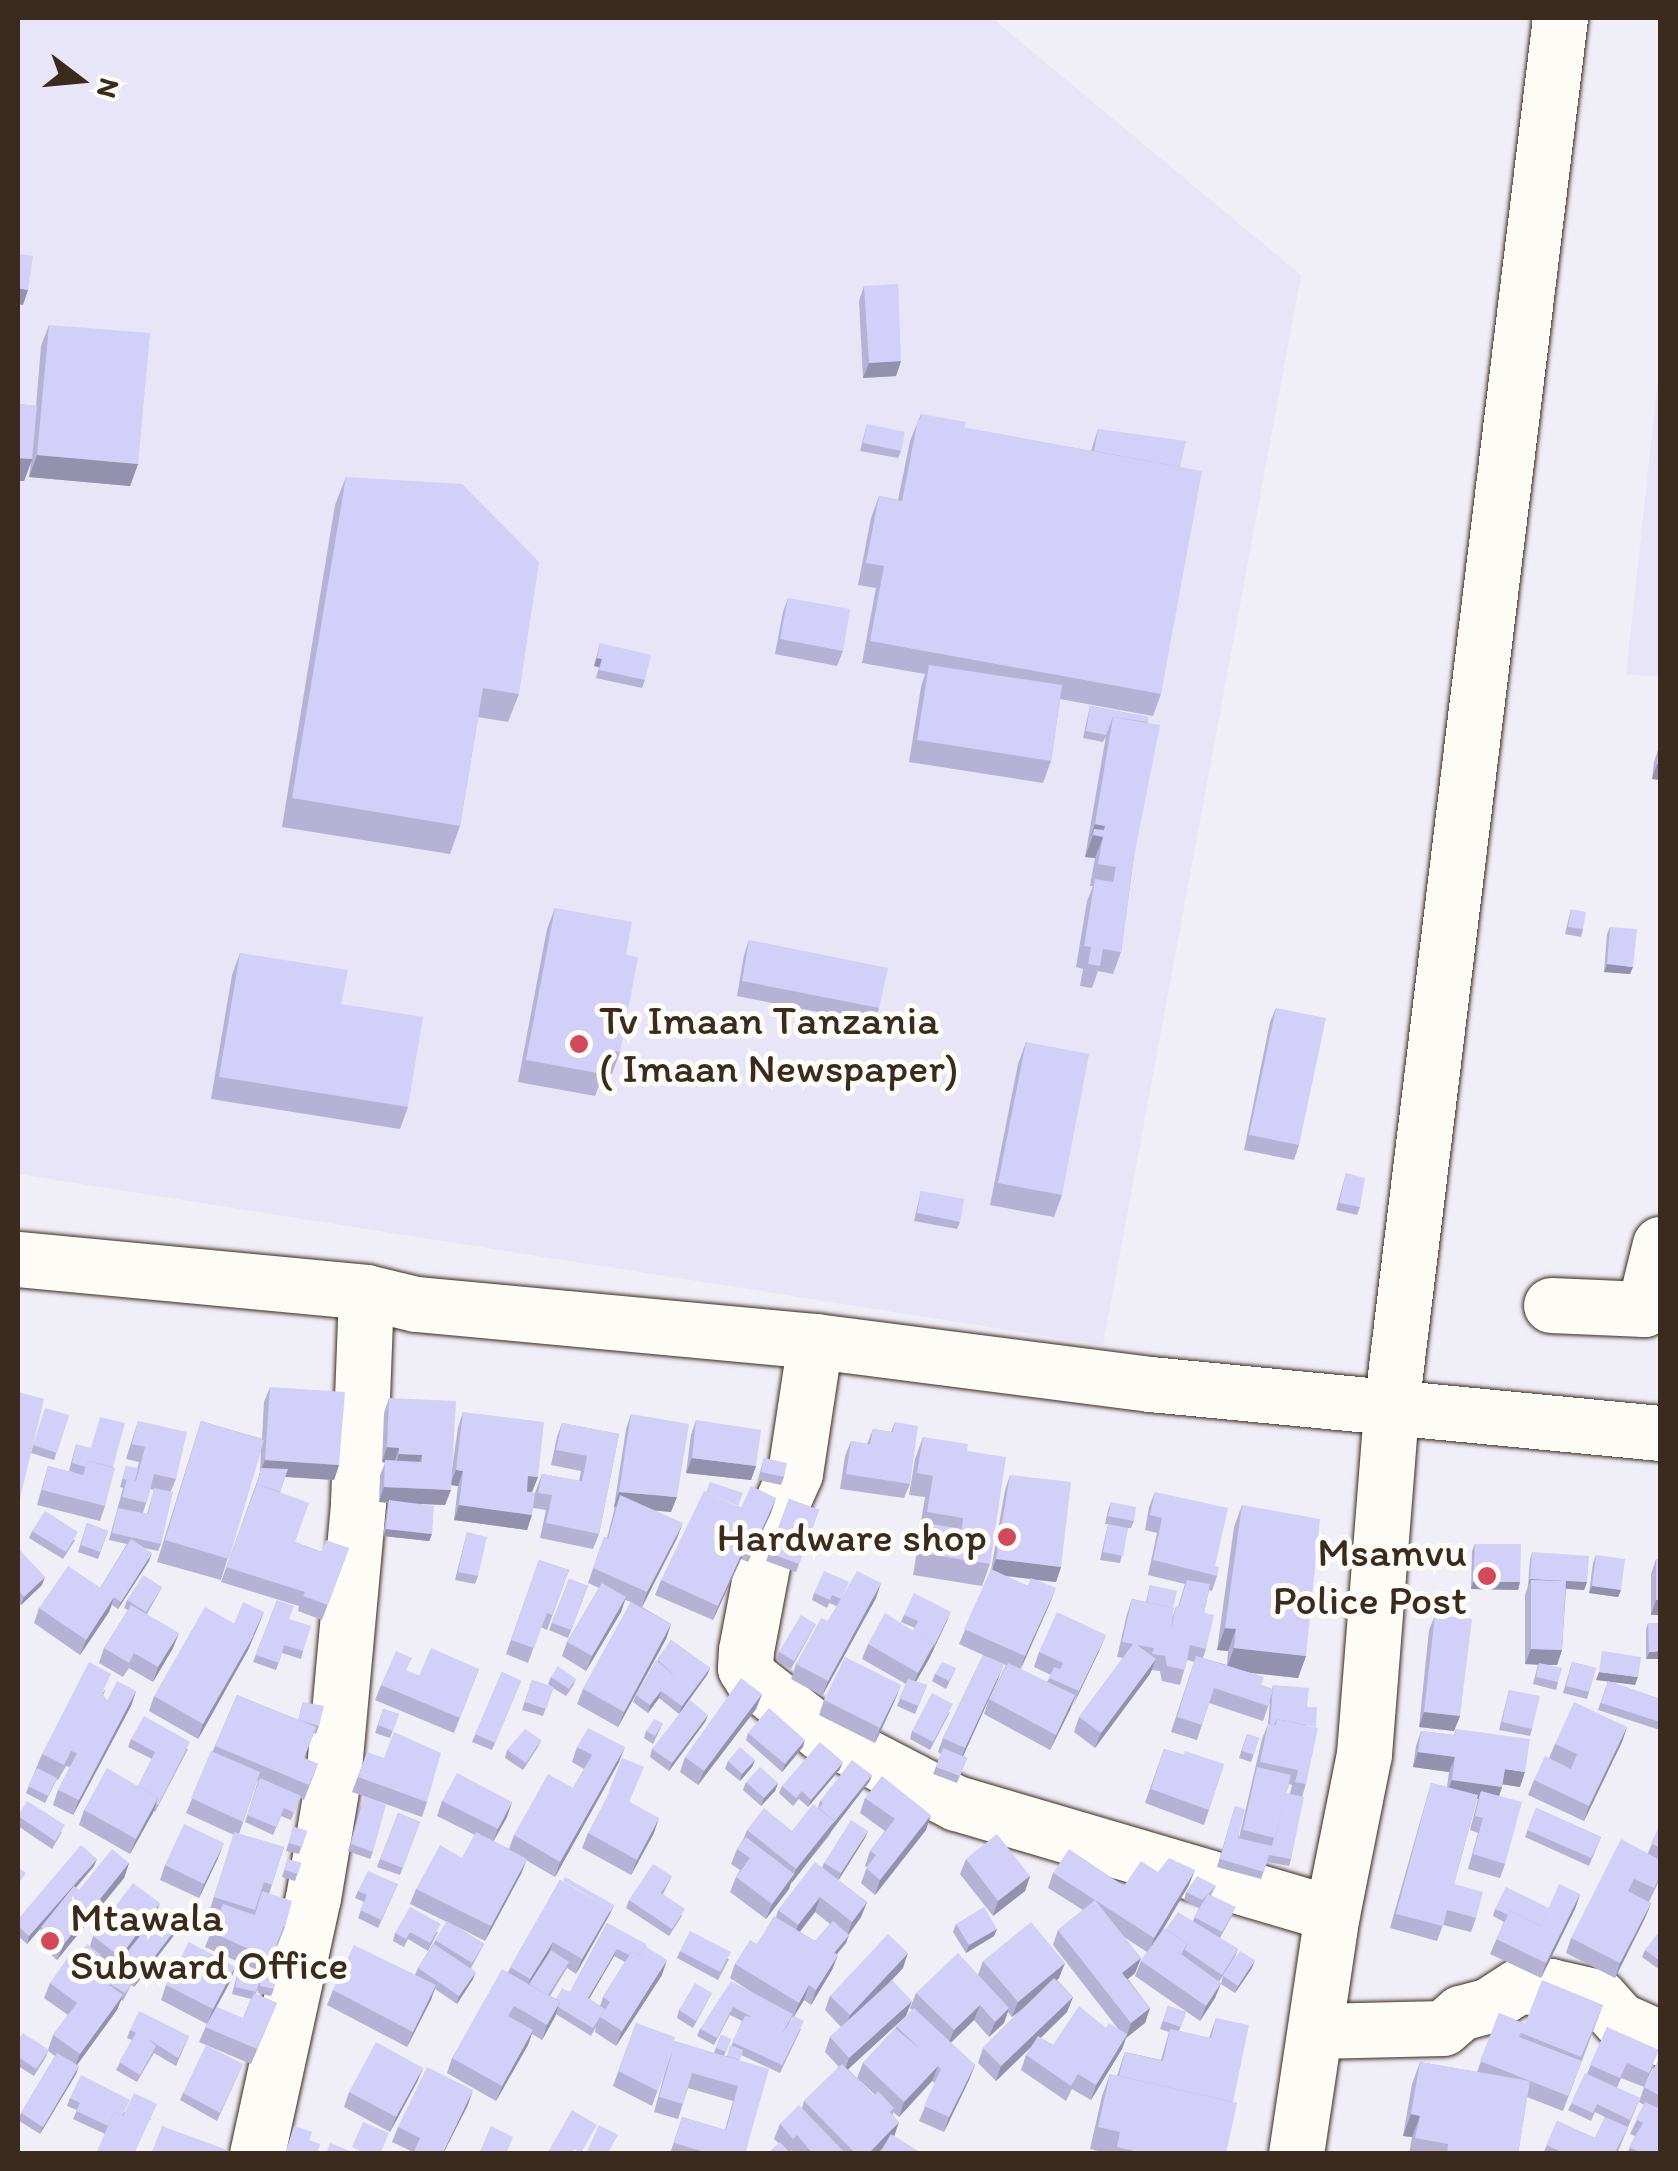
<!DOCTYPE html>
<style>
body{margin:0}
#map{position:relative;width:1678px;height:2171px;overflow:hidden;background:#f0eef7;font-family:Itim,sans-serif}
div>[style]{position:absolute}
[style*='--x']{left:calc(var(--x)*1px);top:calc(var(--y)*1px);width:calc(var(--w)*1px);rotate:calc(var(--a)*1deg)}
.built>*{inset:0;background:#e7e5f7}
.roads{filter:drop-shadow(0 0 2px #3b2a1e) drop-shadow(0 0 2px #3b2a1e)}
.minor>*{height:55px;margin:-27.5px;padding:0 27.5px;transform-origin:27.5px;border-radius:27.5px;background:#fdfcf7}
.major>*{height:55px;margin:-27.5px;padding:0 27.5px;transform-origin:27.5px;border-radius:27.5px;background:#fdfcf7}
.wall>*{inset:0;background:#b5b2d5}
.shaded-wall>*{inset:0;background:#9391ae}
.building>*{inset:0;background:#d2cff8}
.dots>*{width:28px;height:28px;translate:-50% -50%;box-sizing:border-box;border:5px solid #fdfcf7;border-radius:50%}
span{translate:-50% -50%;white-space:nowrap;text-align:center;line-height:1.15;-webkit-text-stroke:10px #fdfcf7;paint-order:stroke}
.poi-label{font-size:42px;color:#3b2a1e}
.left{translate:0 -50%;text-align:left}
.right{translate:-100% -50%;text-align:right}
.frame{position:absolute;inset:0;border:20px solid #3b2a1e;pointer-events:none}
.north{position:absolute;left:30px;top:30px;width:100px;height:100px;-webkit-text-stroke:8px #fdfcf7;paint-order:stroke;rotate:106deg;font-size:28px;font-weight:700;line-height:40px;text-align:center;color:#3b2a1e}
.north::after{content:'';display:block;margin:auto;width:35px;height:45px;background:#3b2a1e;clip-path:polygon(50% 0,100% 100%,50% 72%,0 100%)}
</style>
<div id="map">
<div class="built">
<i style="clip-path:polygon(18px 18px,992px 18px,1301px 275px,1103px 1345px,18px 1174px)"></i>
<i style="clip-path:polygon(1660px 361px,1660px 677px,1626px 674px)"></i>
</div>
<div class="roads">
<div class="minor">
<i style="--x:1551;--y:1305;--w:93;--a:2.5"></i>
<i style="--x:1644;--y:1309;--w:67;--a:-76.2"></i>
<i style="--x:815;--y:1341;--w:134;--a:98.6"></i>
<i style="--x:795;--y:1473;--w:67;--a:113.9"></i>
<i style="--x:768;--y:1534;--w:118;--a:100.7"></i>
<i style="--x:746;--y:1650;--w:18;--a:93"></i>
<i style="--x:745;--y:1668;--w:13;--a:58"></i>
<i style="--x:752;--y:1679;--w:88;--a:38"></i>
<i style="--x:821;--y:1733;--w:152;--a:27.4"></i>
<i style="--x:956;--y:1803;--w:392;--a:16.4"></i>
<i style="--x:1316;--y:2031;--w:127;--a:-1.4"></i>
<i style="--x:1443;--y:2028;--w:23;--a:-41"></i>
<i style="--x:1460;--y:2013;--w:30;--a:-15"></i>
<i style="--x:1489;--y:2005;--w:33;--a:-33"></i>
<i style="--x:1517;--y:1987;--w:33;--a:-2"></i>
<i style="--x:1550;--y:1986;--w:50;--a:12.7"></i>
<i style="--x:1599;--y:1997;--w:31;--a:48"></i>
<i style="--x:1620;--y:2020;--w:44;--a:24.2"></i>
<i style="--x:257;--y:2154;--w:262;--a:-77.7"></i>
<i style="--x:313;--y:1898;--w:121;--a:-80.5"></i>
<i style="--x:333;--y:1779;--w:278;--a:-84.8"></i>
<i style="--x:358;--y:1502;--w:210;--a:-87.8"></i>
<i style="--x:1296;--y:2154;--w:243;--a:-81.5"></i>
<i style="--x:1332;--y:1914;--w:163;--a:-78.7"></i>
<i style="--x:1364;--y:1754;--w:347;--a:-85.5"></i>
<i style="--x:1391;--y:1408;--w:1400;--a:-83.07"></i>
</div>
<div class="major">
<i style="--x:18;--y:1259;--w:350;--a:5.4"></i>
<i style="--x:366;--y:1292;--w:51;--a:13.5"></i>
<i style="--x:416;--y:1304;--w:401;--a:5.3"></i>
<i style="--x:815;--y:1341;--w:338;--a:7.3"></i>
<i style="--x:1150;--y:1384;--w:512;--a:5.49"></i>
</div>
</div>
<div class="wall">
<i style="clip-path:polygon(864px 286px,901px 361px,896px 376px,863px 378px,859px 301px)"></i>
<i style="clip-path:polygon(49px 325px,138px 464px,130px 486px,29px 477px,31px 463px,24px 481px,18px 481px,18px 404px,36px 406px,41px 346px)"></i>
<i style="clip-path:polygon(921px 414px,964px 428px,1091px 451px,1098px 429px,1180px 467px,1161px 694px,1153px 716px,1060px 699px,1051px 761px,1043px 783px,909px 762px,921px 687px,925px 674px,862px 663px,876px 588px,858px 585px,871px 518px,879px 496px,898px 500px,910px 441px)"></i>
<i style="clip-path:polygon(867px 424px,901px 451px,898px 458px,860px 451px)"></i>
<i style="clip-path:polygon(346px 477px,519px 694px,508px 722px,478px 717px,460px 826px,450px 854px,282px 827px,335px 505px)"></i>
<i style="clip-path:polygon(788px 598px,843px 651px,837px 666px,775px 654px,783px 612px)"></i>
<i style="clip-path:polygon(600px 643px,645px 680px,642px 688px,596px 678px,599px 667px,594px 666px)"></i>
<i style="clip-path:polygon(1090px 706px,1148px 717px,1134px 856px,1121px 952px,1113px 974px,1098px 971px,1092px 988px,1080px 986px,1083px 969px,1076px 967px,1087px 901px,1093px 886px,1090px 886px,1095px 858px,1085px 857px,1106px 736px,1103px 742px,1083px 738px)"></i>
<i style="clip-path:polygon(1659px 747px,1660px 780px,1652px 779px,1654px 762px)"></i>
<i style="clip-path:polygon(555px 908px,626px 955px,620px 1052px,612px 1074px,604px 1072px,595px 1096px,518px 1082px,547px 929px)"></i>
<i style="clip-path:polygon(1571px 909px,1583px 929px,1581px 937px,1565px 934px)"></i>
<i style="clip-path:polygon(1610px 927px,1630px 974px,1604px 972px,1607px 934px)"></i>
<i style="clip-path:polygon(749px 940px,879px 1008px,874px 1023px,737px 996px,744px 955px)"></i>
<i style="clip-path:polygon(240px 953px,341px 1004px,408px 1107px,400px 1129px,211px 1099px,232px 975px)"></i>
<i style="clip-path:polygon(1276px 1008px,1299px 1145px,1294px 1160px,1244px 1150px,1270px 1022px)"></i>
<i style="clip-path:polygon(1026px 1042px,1062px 1195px,1054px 1217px,990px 1205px,1018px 1064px)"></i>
<i style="clip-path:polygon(1346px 1173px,1360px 1207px,1357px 1215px,1336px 1210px)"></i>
<i style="clip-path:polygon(921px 1191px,960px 1222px,957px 1229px,914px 1221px)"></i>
<i style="clip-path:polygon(270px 1387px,339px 1465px,334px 1480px,285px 1477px,280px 1492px,295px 1542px,322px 1552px,349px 1548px,322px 1620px,298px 1611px,299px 1606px,221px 1582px,254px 1490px,260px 1473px,261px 1450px,221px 1580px,157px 1562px,201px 1421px,262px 1439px,264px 1402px)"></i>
<i style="clip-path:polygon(389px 1398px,451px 1476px,458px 1427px,463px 1412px,538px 1477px,532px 1492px,527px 1492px,535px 1493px,542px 1474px,579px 1481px,581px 1471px,551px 1465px,557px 1437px,562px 1423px,619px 1434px,599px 1534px,593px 1549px,540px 1538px,546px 1510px,533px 1508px,527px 1530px,454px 1520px,458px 1486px,451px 1485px,445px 1505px,421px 1504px,432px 1534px,429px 1541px,383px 1536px,388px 1503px,379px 1502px,380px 1475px,385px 1463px,382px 1462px,384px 1413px)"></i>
<i style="clip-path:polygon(631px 1414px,671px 1512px,655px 1510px,677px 1538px,642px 1607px,671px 1624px,666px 1639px,618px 1727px,577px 1704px,583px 1689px,631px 1602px,625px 1600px,621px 1612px,586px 1671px,562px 1656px,567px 1642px,599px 1588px,588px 1583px,604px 1537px,607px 1538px,615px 1507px,614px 1507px,626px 1429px)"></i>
<i style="clip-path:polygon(69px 1415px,54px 1460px,31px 1453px,33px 1445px)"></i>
<i style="clip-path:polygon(696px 1420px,756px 1466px,751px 1480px,686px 1473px,691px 1435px)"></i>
<i style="clip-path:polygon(evenodd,138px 1421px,176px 1479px,171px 1491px,161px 1544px,158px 1551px,144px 1548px,149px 1561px,118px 1609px,112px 1605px,109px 1612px,80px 1655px,34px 1623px,39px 1608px,100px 1588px,127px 1544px,109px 1540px,123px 1488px,120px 1487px,126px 1466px,136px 1476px,139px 1462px,126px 1459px,138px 1421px,150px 1489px,154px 1490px,147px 1514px,143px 1513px,150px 1489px)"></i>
<i style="clip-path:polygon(895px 1422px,910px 1484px,904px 1498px,840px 1489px,845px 1456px,851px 1441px,867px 1444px,873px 1429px,891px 1432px)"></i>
<i style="clip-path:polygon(923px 1437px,967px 1451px,990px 1564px,982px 1586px,913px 1575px,918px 1545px,922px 1535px,919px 1534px,925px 1497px,909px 1495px,915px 1459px)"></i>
<i style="clip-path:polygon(76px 1444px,113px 1467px,105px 1506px,100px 1521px,37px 1505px,48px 1466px,82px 1475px,69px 1471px)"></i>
<i style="clip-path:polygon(764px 1458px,784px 1477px,781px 1485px,758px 1480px)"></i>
<i style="clip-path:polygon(evenodd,1010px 1475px,1061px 1567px,1056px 1582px,1036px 1580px,1050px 1603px,1020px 1669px,1047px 1682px,1051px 1675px,1034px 1667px,1039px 1652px,1100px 1649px,1050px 1750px,984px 1714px,989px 1699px,1006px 1665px,987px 1657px,998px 1679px,963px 1756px,967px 1758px,957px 1783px,933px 1774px,941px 1754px,938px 1752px,943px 1738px,983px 1655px,959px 1644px,991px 1570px,1005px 1490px,1010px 1475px,1004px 1576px,1031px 1579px,1028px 1586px,1004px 1576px)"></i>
<i style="clip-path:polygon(evenodd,1155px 1492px,1215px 1566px,1217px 1576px,1212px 1591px,1209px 1590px,1204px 1613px,1206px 1649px,1203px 1658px,1227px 1665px,1228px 1651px,1217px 1650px,1234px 1527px,1242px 1505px,1306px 1656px,1298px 1678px,1250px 1673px,1261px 1685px,1272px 1689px,1273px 1685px,1307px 1707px,1306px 1784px,1302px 1797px,1291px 1859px,1289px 1866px,1267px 1862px,1261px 1879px,1217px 1867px,1235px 1806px,1239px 1838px,1262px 1739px,1268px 1724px,1270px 1701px,1263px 1721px,1209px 1703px,1197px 1740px,1171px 1732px,1194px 1662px,1187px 1660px,1180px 1685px,1162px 1681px,1160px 1671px,1152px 1670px,1095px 1748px,1074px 1732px,1079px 1717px,1123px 1658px,1117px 1657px,1127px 1614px,1132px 1599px,1146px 1602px,1150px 1585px,1173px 1608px,1173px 1616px,1176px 1606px,1178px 1607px,1185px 1584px,1148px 1575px,1157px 1533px,1145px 1530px,1149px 1507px,1155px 1492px,1289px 1784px,1292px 1785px,1290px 1794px,1286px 1793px,1289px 1784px)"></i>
<i style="clip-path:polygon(776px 1498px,748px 1562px,741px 1559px,713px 1620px,655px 1595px,661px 1580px,738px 1506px,741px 1508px)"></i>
<i style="clip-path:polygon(789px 1499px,819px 1510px,796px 1572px,766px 1561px)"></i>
<i style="clip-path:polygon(1111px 1502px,1134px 1521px,1131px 1528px,1128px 1528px,1120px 1563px,1100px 1560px,1108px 1524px,1105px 1524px,1108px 1510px)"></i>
<i style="clip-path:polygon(87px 1523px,108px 1531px,98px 1559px,78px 1552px)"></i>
<i style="clip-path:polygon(32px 1531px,75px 1540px,63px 1559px,29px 1538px)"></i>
<i style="clip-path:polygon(467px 1532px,478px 1576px,475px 1584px,455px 1580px)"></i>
<i style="clip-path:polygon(1475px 1544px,1520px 1582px,1518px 1590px,1471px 1589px,1472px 1551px)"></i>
<i style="clip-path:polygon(18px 1548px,42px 1585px,21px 1605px,18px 1601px)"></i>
<i style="clip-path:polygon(1532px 1552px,1587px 1582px,1584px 1590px,1566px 1589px,1562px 1650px,1557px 1665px,1547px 1665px,1558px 1682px,1556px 1690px,1533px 1684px,1538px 1665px,1525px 1664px,1525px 1595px,1528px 1586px,1530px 1560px)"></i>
<i style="clip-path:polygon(1596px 1555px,1621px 1590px,1618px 1597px,1589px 1593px,1593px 1563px)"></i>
<i style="clip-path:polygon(1656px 1559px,1660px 1615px,1651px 1615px,1651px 1574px)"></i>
<i style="clip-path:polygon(539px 1560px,569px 1570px,547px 1630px,541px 1627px,528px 1663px,506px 1654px)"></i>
<i style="clip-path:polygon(569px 1579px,588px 1586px,568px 1638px,549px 1630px)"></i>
<i style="clip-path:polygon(162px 1587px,147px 1614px,173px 1648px,153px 1682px,129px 1668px,123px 1677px,99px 1663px,104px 1648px,128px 1610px,124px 1608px,127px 1600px)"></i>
<i style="clip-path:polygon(814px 1593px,876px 1598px,822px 1696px,791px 1679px,796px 1664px,828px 1621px,837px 1606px,829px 1603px,827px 1608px,812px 1600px)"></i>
<i style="clip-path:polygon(277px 1600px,289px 1619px,303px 1651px,301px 1659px,282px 1653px,276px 1670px,253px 1662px)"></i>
<i style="clip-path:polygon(264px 1612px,248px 1650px,198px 1739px,149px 1711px,154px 1696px,234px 1624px)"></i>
<i style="clip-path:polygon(904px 1615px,948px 1619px,929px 1659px,916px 1682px,927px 1685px,915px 1714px,897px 1706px,906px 1684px,862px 1659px,868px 1644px,913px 1631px,915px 1628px,901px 1622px)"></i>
<i style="clip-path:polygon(1435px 1615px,1460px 1716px,1454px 1731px,1419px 1727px,1429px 1630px)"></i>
<i style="clip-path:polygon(1648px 1623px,1660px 1623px,1646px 1659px,1646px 1630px)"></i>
<i style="clip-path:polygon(816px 1624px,791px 1669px,776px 1660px,779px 1652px)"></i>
<i style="clip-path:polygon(671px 1640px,710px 1668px,707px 1675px,679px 1714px,659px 1698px,648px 1713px,633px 1702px,636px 1695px)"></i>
<i style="clip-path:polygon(1572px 1662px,1596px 1668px,1587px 1699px,1563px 1693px)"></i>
<i style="clip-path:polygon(956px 1668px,946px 1689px,932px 1681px,935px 1674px)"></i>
<i style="clip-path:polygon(479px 1669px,454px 1733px,375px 1700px,381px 1685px,407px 1671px,419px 1676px)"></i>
<i style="clip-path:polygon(502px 1672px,521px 1681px,492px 1750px,472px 1742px)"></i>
<i style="clip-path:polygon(551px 1677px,576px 1679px,573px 1686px,566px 1696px,553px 1688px,543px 1716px,522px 1710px,532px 1680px,552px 1687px,548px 1684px)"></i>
<i style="clip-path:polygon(1608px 1681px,1660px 1699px,1660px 1730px,1598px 1710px)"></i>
<i style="clip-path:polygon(106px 1689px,103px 1695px,107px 1701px,136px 1691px,131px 1706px,73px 1815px,53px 1805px,58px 1790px,70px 1767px,66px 1766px,58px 1780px,57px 1779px,45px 1803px,26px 1793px,42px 1754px)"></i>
<i style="clip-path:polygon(1509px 1690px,1532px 1729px,1530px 1736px,1499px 1730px)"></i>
<i style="clip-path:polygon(762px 1694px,756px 1709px,698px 1785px,680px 1772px,685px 1757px)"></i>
<i style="clip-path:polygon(237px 1695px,298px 1720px,303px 1702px,319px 1726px,316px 1734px,314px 1733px,304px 1758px,318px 1764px,304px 1800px,300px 1798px,291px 1820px,281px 1816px,273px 1835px,245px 1822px,258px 1781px,257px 1781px,239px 1834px,284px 1847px,269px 1894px,285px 1927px,266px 1974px,205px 1947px,218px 1915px,209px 1912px,234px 1835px,186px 1813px)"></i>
<i style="clip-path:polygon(824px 1700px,895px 1700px,875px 1743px,819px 1715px)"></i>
<i style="clip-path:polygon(383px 1709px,399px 1714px,390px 1738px,375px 1733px)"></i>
<i style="clip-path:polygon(950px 1712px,930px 1750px,910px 1739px,912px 1731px)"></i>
<i style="clip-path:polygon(708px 1715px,705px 1722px,669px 1771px,650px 1757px,652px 1749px)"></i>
<i style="clip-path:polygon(663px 1723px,653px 1744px,644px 1738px,646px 1731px)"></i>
<i style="clip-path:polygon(1627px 1727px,1622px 1742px,1584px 1821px,1528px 1795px,1534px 1780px,1549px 1758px,1555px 1744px)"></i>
<i style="clip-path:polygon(1456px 1729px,1520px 1787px,1503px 1784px,1499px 1796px,1505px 1864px,1500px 1878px,1468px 1869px,1478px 1833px,1470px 1830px,1478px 1799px,1477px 1799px,1454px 1884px,1476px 1918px,1471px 1932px,1443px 1925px,1437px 1941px,1390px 1928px,1431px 1783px,1447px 1787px,1449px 1772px,1413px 1767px,1416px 1746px,1421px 1731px,1454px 1735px)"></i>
<i style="clip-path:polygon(748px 1733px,803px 1747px,782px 1772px,746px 1740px)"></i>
<i style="clip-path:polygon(1247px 1734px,1259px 1738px,1251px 1762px,1239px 1758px)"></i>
<i style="clip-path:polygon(131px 1739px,188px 1749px,155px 1812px,153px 1811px,130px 1854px,79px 1825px,84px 1810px,138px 1786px,152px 1759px,128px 1747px)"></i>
<i style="clip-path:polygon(541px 1740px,538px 1747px,523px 1770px,505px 1758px,507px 1750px)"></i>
<i style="clip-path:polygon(577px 1747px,619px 1762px,555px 1877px,526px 1860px,521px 1874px,485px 1941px,454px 1925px,484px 1944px,471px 1968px,473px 1979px,457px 2004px,435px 1989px,407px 2047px,327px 2005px,333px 1990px,415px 1975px,418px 1968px,447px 1922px,410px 1904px,416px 1889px,462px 1858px,475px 1835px,437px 1816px,442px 1801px,512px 1802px,507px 1817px,493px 1841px,509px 1849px,514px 1835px,573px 1788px,584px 1769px,572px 1762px)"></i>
<i style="clip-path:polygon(1164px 1749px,1184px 1755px,1224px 1764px,1204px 1825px,1145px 1803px)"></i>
<i style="clip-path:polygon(367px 1752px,427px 1802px,422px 1817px,352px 1792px)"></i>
<i style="clip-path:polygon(755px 1760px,752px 1767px,740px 1781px,725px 1769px,728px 1761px)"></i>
<i style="clip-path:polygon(840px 1769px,808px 1807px,799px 1799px,793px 1806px,779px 1793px,782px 1786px)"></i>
<i style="clip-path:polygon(872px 1775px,869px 1782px,832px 1830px,829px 1836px,790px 1884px,789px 1889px,766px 1919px,730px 1892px,736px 1877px,740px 1870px,731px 1864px,737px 1849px,743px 1840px,747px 1830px,792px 1831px,818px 1808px,820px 1801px)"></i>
<i style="clip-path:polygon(746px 1782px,778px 1783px,775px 1791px,761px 1806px,743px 1790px)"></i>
<i style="clip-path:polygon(865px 1798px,926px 1830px,875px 1895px,861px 1883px,867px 1867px,865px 1866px,870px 1851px,885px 1831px,860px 1813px)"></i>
<i style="clip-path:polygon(630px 1802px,654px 1833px,631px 1875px,582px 1848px,588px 1833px)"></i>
<i style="clip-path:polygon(361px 1804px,373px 1852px,370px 1859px,348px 1851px)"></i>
<i style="clip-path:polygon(1536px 1808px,1601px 1837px,1589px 1866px,1525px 1837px)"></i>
<i style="clip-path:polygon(398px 1813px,420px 1822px,400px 1875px,377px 1867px)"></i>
<i style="clip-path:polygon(18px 1816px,62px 1832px,52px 1849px,18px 1826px)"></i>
<i style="clip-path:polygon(1660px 1825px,1660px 1879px,1649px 1902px,1651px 1903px,1645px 1918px,1615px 1978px,1566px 1953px,1571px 1938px,1648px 1853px)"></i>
<i style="clip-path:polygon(294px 1827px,307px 1831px,299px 1854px,286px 1851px)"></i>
<i style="clip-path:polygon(evenodd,865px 1838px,838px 1880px,867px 1902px,861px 1917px,848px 1935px,846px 1943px,837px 1954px,832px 1970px,811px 2005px,804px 2000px,793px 2018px,792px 2017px,788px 2026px,801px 2029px,780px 2073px,741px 2055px,739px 2060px,745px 2154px,670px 2154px,682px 2117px,725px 2130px,733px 2101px,688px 2088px,678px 2119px,654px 2112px,667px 2065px,652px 2106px,613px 2086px,636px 2023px,674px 2041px,714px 2053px,721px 2035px,731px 2039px,724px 2056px,727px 2056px,742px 2021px,730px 2015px,714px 2045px,697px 2036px,700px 2029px,753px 1993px,730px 1978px,735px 1964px,757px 1944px,776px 1917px,778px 1910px,822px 1868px,824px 1863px,865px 1838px,815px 1912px,830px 1924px,815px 1941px,800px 1932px,815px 1912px)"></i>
<i style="clip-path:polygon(218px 1858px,199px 1898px,160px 1880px,165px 1865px)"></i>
<i style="clip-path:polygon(288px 1859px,301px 1863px,295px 1881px,282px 1877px)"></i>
<i style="clip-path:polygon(966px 1859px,1030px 1876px,1025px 1891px,993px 1916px,960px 1874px)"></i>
<i style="clip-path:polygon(129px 1863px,124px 1878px,57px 1960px,36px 1942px,41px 1928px,27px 1944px,18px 1936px,18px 1923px,94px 1866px,76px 1888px,79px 1890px)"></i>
<i style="clip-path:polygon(1158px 1872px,1189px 1885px,1162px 1931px,1193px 1921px,1199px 1908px,1184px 1900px,1186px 1892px,1216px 1886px,1211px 1895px,1233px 1914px,1220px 1938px,1238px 1949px,1235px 1957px,1219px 1982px,1221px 1983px,1215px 1998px,1200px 2021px,1135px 1976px,1141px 1961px,1147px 1952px,1124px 1937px,1141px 1958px,1135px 1973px,1128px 1979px,1150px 2008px,1145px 2023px,1126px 2038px,1122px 2049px,1091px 2100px,1072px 2089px,1066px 2101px,1021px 2070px,1026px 2055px,1032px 2046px,996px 2081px,978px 2063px,983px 2048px,1021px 2010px,1012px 2017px,1008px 2012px,1004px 2023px,989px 2037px,974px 2020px,951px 2043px,975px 2065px,969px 2080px,944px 2132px,919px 2121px,935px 2083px,932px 2081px,899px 2117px,893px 2112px,894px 2136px,877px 2154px,794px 2154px,791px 2150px,789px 2152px,774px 2139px,780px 2124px,802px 2108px,804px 2101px,839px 2067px,825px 2052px,830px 2037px,841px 2027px,825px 2010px,830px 1996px,903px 1968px,890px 1982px,906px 2016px,848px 2069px,874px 2096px,875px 2095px,857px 2078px,863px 2063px,912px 2010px,910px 2008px,916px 1993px,978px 1975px,983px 1961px,1059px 1978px,1057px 1980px,1073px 1997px,1067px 2012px,1041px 2038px,1053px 2045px,1106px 2028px,1119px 2030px,1053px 1945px,1058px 1930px,1083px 1910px,1048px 1888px,1053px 1873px,1124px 1886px)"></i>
<i style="clip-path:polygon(672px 1876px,663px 1894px,682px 1916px,669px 1936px,626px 1908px,629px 1900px)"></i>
<i style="clip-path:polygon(evenodd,560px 1880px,611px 1912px,576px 1974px,567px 1968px,550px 1996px,556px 1999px,570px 1992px,607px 1923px,646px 1946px,662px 1975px,616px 2046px,595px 2032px,596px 2027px,591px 2036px,556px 2014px,542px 2040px,532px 2034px,528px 2045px,496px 2101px,447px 2073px,452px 2058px,508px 1972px,560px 1880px,614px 1956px,625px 1962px,603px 1997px,600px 2006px,589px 1999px,614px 1956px)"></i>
<i style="clip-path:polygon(398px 1884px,378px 1928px,358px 1918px,364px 1902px,355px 1898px,358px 1891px)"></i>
<i style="clip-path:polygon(1580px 1894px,1575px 1909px,1541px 1978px,1490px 1954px,1504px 1922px,1493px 1916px,1495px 1909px,1549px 1908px)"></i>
<i style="clip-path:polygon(evenodd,154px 1917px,177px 1927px,175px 1934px,134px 1987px,131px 1985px,123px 2001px,121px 2000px,117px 2010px,77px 2065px,76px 2074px,40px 2134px,18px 2120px,21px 2113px,55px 2056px,48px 2051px,46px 2057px,34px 2076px,18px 2066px,18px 2041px,48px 2050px,53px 2035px,68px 2015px,44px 1998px,50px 1983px,76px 1961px,78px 1956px,90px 1946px,93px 1936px,154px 1917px,99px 1960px,114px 1972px,116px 1970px,115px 1972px,117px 1974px,109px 1985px,92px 1972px,99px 1960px)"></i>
<i style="clip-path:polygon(956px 1924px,997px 1929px,994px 1936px,966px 1953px,953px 1932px)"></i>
<i style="clip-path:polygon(438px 1932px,428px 1951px,408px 1939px,404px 1947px,393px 1941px,395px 1933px)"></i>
<i style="clip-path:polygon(1660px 1935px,1660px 1970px,1642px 1957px,1645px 1950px)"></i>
<i style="clip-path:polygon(680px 1951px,729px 1959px,718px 1980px,677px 1958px)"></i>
<i style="clip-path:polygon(235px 1967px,230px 1982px,211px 2017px,243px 2018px,251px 1999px,232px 1994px,239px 1968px,274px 1989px,271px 1996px,258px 1993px,257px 1989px,256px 1994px,277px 2003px,251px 2064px,199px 2042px,207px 2024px,161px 2000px,166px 1985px)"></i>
<i style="clip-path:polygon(1252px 1968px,1235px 1993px,1221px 1984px,1223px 1976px)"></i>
<i style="clip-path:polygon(712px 1993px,693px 2028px,677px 2018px,679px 2010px)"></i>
<i style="clip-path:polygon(1603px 2005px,1563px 2111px,1527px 2097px,1518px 2154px,1409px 2154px,1412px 2137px,1403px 2136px,1412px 2084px,1420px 2062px,1477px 2072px,1499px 2013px,1525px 2024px)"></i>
<i style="clip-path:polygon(1168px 2006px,1186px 2012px,1179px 2031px,1209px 2038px,1216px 2018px,1233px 2102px,1226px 2154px,1110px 2154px,1090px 2149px,1102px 2096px,1110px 2074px,1117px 2076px,1125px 2052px,1161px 2060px,1169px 2032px,1160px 2029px)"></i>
<i style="clip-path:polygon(1607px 2027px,1654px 2065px,1644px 2087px,1621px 2078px,1617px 2088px,1640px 2098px,1622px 2142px,1617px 2154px,1543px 2154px,1557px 2121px,1595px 2138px,1605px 2117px,1595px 2112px,1591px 2121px,1568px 2110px,1587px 2074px)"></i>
<i style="clip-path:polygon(130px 2030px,189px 2036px,176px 2066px,154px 2053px,137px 2082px,116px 2070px,132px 2040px,127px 2038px)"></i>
<i style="clip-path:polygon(1660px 2057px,1660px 2154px,1627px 2154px,1635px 2136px,1630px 2134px,1644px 2105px,1639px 2102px,1644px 2087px)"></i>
<i style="clip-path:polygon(243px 2064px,217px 2121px,180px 2100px,183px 2093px)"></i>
<i style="clip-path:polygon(423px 2068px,417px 2082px,390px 2132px,344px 2107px,349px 2092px)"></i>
<i style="clip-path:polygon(70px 2098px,152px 2119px,105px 2134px,73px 2119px,77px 2110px,67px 2106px)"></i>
<i style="clip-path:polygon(468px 2105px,413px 2152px,392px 2142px,398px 2127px)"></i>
</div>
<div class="shaded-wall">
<i style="clip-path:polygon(18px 288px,28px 290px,23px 305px,18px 304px)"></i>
<i style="clip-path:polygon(901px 361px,896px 376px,863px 378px,869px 363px)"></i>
<i style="clip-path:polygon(37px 455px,138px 464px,130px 486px,29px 477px)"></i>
<i style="clip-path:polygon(18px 458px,32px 459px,24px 481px,18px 481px)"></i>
<i style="clip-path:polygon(597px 658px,602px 659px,599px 667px,594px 666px)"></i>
<i style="clip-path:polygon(1657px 764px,1660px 764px,1660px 780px,1652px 779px)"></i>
<i style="clip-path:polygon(1095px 824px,1105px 826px,1103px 837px,1095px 858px,1085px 857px,1093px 835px,1094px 829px,1087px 846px)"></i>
<i style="clip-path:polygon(1607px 964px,1633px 967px,1630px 974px,1604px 972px)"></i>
<i style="clip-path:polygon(387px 1447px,399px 1448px,394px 1463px,382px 1462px)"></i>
<i style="clip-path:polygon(399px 1454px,422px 1455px,417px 1470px,394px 1469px)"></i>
<i style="clip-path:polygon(692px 1458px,756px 1466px,751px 1480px,686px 1473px)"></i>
<i style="clip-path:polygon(265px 1460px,339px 1465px,334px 1480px,259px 1475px)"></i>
<i style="clip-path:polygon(456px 1470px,463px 1471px,458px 1486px,450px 1485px)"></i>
<i style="clip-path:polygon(528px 1476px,538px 1477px,532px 1492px,523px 1491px)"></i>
<i style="clip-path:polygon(384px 1487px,451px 1490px,445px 1505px,379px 1502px)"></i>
<i style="clip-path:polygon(619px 1492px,677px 1497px,671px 1512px,616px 1507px,620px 1495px,615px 1507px,614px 1507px)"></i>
<i style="clip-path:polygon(776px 1498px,771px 1513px,748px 1562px,754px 1547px)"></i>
<i style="clip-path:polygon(459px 1505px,532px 1515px,527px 1530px,454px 1520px)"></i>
<i style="clip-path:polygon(683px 1523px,677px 1538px,642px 1607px,647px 1592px)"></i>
<i style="clip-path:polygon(386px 1529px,432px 1534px,429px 1541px,383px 1536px)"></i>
<i style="clip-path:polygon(746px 1544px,741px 1559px,713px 1620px,718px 1606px)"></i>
<i style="clip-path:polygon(152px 1553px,149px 1561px,118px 1609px,121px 1602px)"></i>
<i style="clip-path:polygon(996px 1559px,1061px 1567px,1056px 1582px,991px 1574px)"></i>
<i style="clip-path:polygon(45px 1577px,42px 1585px,21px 1605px,24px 1597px)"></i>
<i style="clip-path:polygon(1530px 1579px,1587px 1582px,1584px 1590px,1531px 1586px,1531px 1580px,1528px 1586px)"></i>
<i style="clip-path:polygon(1473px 1582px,1520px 1582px,1518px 1590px,1471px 1589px)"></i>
<i style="clip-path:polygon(881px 1583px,876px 1598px,822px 1696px,828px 1681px)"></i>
<i style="clip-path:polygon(1592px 1586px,1621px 1590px,1618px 1597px,1589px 1593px)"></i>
<i style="clip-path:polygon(1056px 1588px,1050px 1603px,1020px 1671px,1025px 1656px)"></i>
<i style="clip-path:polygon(114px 1597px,109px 1612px,80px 1655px,86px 1640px)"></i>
<i style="clip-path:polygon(626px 1597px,621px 1612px,586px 1671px,592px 1656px)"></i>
<i style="clip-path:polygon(1656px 1600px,1660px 1600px,1660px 1615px,1651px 1615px)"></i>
<i style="clip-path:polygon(264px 1612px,248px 1650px,198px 1739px,203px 1724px)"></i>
<i style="clip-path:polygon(951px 1612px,929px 1659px,912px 1688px,918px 1673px)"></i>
<i style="clip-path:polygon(671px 1624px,666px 1639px,618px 1727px,624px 1712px)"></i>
<i style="clip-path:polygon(1225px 1628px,1236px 1629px,1228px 1651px,1217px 1650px)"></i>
<i style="clip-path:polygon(179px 1633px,173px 1648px,153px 1682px,158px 1667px)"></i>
<i style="clip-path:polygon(1106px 1635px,1100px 1649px,1073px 1706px,1079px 1691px)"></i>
<i style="clip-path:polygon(1234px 1648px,1306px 1656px,1298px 1678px,1226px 1670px)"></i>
<i style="clip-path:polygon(1531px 1649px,1562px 1650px,1557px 1665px,1525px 1664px)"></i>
<i style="clip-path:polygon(1660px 1651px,1660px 1659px,1646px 1659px,1649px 1652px)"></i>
<i style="clip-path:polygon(1156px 1659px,1150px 1674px,1095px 1748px,1101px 1733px)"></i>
<i style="clip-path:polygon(1004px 1664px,998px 1679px,960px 1763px,965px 1748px)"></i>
<i style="clip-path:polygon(710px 1668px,707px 1675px,679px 1714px,682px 1706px)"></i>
<i style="clip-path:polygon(1599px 1672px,1638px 1677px,1635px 1685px,1596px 1680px)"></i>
<i style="clip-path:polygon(901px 1685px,895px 1700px,875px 1743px,880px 1728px)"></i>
<i style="clip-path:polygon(136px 1691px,131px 1706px,73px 1815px,79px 1800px)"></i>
<i style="clip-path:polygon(661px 1691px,659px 1698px,648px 1713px,650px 1705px)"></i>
<i style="clip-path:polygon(762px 1694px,756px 1709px,698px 1785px,704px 1771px)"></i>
<i style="clip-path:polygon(1075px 1695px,1070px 1710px,1050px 1750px,1056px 1735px)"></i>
<i style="clip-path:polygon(1424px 1712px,1460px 1716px,1454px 1731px,1419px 1727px)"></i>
<i style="clip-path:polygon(708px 1715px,705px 1722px,669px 1771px,672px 1763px)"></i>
<i style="clip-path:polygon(1627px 1727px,1622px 1742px,1584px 1821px,1589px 1806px)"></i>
<i style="clip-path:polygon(805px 1740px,803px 1747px,782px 1772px,785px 1764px)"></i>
<i style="clip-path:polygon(625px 1747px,619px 1762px,555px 1877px,560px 1862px)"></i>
<i style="clip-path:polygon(1418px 1752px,1455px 1757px,1449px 1772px,1413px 1767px)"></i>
<i style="clip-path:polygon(755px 1760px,752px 1767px,740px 1781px,742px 1774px)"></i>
<i style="clip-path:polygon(843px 1762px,840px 1769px,808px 1807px,811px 1800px)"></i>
<i style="clip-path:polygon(1505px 1769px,1525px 1772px,1520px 1787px,1500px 1784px)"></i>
<i style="clip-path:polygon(872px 1775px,869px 1782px,791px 1884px,796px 1869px)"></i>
<i style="clip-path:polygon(1452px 1780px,1502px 1787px,1497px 1802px,1481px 1791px,1478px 1799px,1446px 1795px)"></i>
<i style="clip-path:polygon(778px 1783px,775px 1791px,761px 1806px,764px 1798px)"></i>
<i style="clip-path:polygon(158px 1798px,153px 1813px,130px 1854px,136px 1839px)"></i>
<i style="clip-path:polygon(512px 1802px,507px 1817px,492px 1844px,498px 1829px)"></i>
<i style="clip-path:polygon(931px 1815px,926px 1830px,875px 1895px,880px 1880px)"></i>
<i style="clip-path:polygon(659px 1818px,654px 1833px,631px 1875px,637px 1860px)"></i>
<i style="clip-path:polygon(868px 1831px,865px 1838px,838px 1881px,841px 1873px)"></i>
<i style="clip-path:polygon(224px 1843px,218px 1858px,199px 1898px,204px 1884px)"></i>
<i style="clip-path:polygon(97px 1859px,94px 1866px,27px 1944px,29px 1936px)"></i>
<i style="clip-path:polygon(527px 1859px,521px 1874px,485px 1941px,491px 1926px)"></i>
<i style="clip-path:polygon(129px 1863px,124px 1878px,57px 1960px,63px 1945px)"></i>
<i style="clip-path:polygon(1195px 1870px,1189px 1885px,1149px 1953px,1154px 1938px)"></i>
<i style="clip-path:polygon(794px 1874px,789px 1889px,766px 1919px,772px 1904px)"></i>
<i style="clip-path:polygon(1030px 1876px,1025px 1891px,993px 1916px,998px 1901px)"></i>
<i style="clip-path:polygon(1580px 1894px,1575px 1909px,1541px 1978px,1546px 1963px)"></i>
<i style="clip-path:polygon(820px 1897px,815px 1912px,793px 1940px,798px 1925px)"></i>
<i style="clip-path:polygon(867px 1902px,861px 1917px,847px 1937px,852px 1922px)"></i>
<i style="clip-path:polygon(160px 1903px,154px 1918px,118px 1964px,114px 1972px,120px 1957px)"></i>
<i style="clip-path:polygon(1651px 1903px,1645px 1918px,1615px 1978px,1620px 1963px)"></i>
<i style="clip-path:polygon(614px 1905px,611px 1912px,576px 1974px,582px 1959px)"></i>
<i style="clip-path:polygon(177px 1927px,175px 1934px,134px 1987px,137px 1980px)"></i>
<i style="clip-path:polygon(997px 1929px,994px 1936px,966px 1953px,969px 1945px)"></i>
<i style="clip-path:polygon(849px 1935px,846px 1943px,827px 1966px,830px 1958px)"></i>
<i style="clip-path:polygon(553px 1942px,548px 1956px,525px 1994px,530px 1979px)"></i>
<i style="clip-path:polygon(617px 1949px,614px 1956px,585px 2006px,588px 1998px)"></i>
<i style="clip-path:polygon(908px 1953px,903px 1968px,845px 2030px,850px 2015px)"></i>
<i style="clip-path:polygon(838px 1955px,832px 1970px,811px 2005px,816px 1990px)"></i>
<i style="clip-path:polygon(1141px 1958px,1135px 1973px,1117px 1988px,1122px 1973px)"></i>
<i style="clip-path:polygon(667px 1960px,662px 1975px,616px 2046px,622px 2031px)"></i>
<i style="clip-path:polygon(1255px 1960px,1252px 1968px,1235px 1993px,1238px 1986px)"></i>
<i style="clip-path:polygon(1065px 1963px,1059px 1978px,1012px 2017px,1018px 2002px)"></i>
<i style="clip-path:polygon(235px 1967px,230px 1982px,207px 2024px,213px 2009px)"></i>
<i style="clip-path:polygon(476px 1972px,473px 1979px,457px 2004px,459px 1996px)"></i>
<i style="clip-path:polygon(1221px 1983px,1215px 1998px,1200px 2021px,1206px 2006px)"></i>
<i style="clip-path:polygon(436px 1985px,431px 2000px,407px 2047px,413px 2032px)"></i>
<i style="clip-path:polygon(809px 1985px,804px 2000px,793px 2018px,799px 2003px)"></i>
<i style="clip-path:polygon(123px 1995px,117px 2010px,74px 2069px,80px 2054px)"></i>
<i style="clip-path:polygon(1073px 1997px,1067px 2012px,996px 2081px,1001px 2066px)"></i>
<i style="clip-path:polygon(912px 2001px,906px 2016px,844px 2073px,849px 2058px)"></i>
<i style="clip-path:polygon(560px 2002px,555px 2017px,542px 2040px,547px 2025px)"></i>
<i style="clip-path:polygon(980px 2005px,974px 2020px,948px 2045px,954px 2030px)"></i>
<i style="clip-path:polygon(1009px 2008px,1004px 2023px,989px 2037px,995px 2022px)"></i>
<i style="clip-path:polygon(1150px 2008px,1145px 2023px,1126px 2038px,1122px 2049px,1091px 2100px,1096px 2085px,1127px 2035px,1131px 2023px)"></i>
<i style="clip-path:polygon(533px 2030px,528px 2045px,496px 2101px,502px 2086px)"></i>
<i style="clip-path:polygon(975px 2065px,969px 2080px,944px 2132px,949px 2117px)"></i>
<i style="clip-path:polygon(79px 2066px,76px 2074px,40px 2134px,43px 2127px)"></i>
<i style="clip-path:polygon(938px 2066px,932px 2081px,899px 2117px,904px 2102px)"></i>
<i style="clip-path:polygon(423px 2068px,417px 2082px,390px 2132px,396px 2117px)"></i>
<i style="clip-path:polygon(473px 2090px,468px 2105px,443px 2154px,442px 2154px)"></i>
<i style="clip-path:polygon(1411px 2114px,1420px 2116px,1412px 2137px,1403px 2136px)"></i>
<i style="clip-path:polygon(899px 2122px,894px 2137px,877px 2154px,868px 2154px)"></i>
</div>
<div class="building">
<i style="clip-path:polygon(18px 254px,33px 256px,28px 290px,18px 288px)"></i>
<i style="clip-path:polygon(898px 284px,901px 361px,869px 363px,864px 286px)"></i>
<i style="clip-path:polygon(49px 325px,150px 333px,138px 464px,37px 455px)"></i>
<i style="clip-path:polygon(18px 404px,37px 406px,32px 459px,18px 458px)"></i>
<i style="clip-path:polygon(921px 414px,966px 422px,964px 428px,920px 420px)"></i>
<i style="clip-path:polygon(918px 419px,1202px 471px,1161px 694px,870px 641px,884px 566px,866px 563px,879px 496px,902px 501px)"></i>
<i style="clip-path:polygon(867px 424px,905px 432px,901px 451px,863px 443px)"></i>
<i style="clip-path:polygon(1098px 429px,1186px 441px,1180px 467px,1094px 451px)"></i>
<i style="clip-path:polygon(346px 477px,462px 484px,539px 562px,519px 694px,483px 688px,460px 826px,292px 798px)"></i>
<i style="clip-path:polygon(788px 598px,850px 609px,843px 651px,780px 639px)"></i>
<i style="clip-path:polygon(600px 643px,651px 655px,645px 680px,599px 670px,602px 659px,597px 658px)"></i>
<i style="clip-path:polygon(929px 665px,1062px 685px,1051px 761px,917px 740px)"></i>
<i style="clip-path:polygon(1090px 706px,1148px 717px,1147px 722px,1113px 717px,1106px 735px,1086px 731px)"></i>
<i style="clip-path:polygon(1113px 717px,1160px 725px,1134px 856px,1121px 952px,1103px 949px,1100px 966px,1088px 964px,1091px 947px,1084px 946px,1095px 879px,1113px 882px,1116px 867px,1098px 864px,1103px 837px,1093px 835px,1094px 829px,1104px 830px,1105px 826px,1095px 824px)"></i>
<i style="clip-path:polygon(1659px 747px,1660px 747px,1660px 764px,1657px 764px)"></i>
<i style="clip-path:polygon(555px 908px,632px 922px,626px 955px,638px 957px,620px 1052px,608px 1050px,603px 1074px,526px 1060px)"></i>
<i style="clip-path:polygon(1571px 909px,1586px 912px,1583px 929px,1568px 927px)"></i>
<i style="clip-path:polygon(1610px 927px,1637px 929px,1633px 967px,1607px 964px)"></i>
<i style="clip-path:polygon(749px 940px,888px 968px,879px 1008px,742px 981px)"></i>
<i style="clip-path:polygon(240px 953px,348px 970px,341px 1004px,423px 1017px,408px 1107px,219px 1077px)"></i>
<i style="clip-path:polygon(1276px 1008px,1326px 1018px,1299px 1145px,1249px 1135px)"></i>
<i style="clip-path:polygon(1026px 1042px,1089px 1054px,1062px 1195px,998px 1183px)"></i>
<i style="clip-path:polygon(1346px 1173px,1365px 1178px,1360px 1207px,1339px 1203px)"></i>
<i style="clip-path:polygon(921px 1191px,964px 1199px,960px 1222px,917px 1213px)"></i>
<i style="clip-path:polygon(270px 1387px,345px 1392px,339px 1465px,265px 1460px)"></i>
<i style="clip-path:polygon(18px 1392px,44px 1399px,18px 1507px)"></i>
<i style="clip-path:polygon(389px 1398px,456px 1401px,451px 1490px,384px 1487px,385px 1460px,422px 1462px,422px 1455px,399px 1454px,399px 1448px,387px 1447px)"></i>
<i style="clip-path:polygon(45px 1408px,69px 1415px,57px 1453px,33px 1445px)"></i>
<i style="clip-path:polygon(463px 1412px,544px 1422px,538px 1477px,528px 1476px,527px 1492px,535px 1493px,532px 1515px,459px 1505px,463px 1471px,456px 1470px)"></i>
<i style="clip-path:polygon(631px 1414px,689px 1424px,677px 1497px,619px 1492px)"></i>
<i style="clip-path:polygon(100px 1417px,125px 1423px,113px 1467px,88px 1461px,86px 1467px,72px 1463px,76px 1444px,91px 1448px)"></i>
<i style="clip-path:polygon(696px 1420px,761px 1430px,756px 1466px,692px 1458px)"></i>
<i style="clip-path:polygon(138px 1421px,187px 1432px,176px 1479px,154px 1474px,147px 1503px,122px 1497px,127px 1479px,136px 1481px,145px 1447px,132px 1444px)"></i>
<i style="clip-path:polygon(201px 1421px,264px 1440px,229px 1559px,165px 1540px)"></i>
<i style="clip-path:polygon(895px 1422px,918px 1426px,910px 1484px,846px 1474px,851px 1441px,870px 1444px,873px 1429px,893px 1432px)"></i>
<i style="clip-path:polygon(562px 1423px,619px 1434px,599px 1534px,546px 1523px,552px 1495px,538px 1493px,542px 1474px,582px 1481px,587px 1456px,556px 1450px)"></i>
<i style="clip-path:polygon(923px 1437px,968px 1444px,967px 1451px,1006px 1457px,990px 1564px,921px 1553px,926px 1523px,962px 1529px,963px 1518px,927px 1512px,933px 1476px,917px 1473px)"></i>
<i style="clip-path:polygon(764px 1458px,787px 1463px,784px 1477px,761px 1472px)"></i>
<i style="clip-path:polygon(88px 1461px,115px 1468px,105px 1506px,42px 1490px,48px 1466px,83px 1475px)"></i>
<i style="clip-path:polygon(126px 1466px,138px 1468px,135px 1481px,122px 1479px)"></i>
<i style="clip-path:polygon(261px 1468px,288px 1469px,280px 1492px,257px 1484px)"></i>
<i style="clip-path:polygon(1010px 1475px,1071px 1482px,1061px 1567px,996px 1559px)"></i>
<i style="clip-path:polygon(710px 1482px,743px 1493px,738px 1506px,706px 1492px)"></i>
<i style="clip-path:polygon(257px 1484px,309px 1503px,295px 1542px,322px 1552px,326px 1540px,349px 1548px,328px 1605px,303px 1596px,305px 1592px,226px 1567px)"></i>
<i style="clip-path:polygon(751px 1486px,776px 1498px,754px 1547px,746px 1544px,718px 1606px,661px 1580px,704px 1491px,741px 1508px)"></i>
<i style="clip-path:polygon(154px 1488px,173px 1492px,161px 1544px,112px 1533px,118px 1508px,148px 1514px)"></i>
<i style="clip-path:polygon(1155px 1492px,1228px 1508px,1215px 1566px,1219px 1567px,1217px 1576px,1153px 1560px,1162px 1518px,1150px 1515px)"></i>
<i style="clip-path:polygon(620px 1495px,683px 1523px,647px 1592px,593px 1568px,604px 1537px,608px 1539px)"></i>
<i style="clip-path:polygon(789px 1499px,819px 1510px,799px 1564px,769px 1553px)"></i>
<i style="clip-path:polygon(389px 1500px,434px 1506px,432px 1534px,386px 1529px)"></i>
<i style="clip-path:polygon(1111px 1502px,1136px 1507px,1134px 1521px,1108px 1516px)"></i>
<i style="clip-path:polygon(1242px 1505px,1320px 1519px,1306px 1656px,1234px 1648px,1236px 1629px,1225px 1628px)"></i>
<i style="clip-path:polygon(45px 1511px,78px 1532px,66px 1552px,32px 1531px)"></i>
<i style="clip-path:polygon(87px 1523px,108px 1531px,100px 1552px,81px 1545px)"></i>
<i style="clip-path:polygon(1108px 1524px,1128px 1528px,1123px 1556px,1103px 1552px)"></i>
<i style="clip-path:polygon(467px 1532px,487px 1537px,478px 1576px,458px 1572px)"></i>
<i style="clip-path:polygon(131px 1539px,152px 1553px,121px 1602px,100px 1588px)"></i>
<i style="clip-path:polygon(1475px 1544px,1521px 1544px,1520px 1582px,1473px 1582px)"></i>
<i style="clip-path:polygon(18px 1548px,45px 1577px,24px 1597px,18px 1590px)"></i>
<i style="clip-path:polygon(1532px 1552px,1589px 1556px,1587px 1582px,1530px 1579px)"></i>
<i style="clip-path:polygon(1596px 1555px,1625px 1559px,1621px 1590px,1592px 1586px)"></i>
<i style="clip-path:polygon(1656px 1559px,1660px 1559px,1660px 1600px,1656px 1600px)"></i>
<i style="clip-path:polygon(539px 1560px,569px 1570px,552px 1615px,547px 1613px,534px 1648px,511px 1640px)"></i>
<i style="clip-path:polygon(68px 1566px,114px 1597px,86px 1640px,39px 1608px)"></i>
<i style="clip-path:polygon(991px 1569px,1028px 1586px,1031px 1578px,1056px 1588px,1025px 1656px,964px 1629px)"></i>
<i style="clip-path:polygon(824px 1571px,849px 1582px,841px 1599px,832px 1595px,830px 1600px,814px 1593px)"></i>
<i style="clip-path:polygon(857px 1571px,881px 1583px,828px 1681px,796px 1664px,821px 1618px,828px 1621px)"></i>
<i style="clip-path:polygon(143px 1575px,162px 1587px,146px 1612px,127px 1600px)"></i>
<i style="clip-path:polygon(569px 1579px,588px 1586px,571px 1630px,552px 1623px)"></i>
<i style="clip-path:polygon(1187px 1580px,1210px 1584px,1204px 1613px,1179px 1607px)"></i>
<i style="clip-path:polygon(1531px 1580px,1566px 1581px,1562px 1650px,1531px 1649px)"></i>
<i style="clip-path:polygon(602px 1583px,626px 1597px,592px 1656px,567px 1642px)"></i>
<i style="clip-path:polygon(1150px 1585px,1177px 1591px,1173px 1608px,1147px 1602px)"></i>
<i style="clip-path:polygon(914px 1593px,951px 1612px,933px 1648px,934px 1644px,913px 1631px,918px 1621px,904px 1615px)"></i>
<i style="clip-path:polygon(1132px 1599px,1174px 1608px,1171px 1630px,1176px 1606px,1214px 1615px,1206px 1649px,1190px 1645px,1185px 1670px,1167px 1666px,1165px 1656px,1152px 1654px,1154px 1648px,1137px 1645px,1156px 1659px,1101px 1733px,1079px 1717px,1133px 1644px,1122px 1642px)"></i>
<i style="clip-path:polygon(277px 1600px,294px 1606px,289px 1619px,311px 1626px,303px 1651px,284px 1645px,279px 1663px,256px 1655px)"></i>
<i style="clip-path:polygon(243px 1602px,264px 1612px,253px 1635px,234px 1624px)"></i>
<i style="clip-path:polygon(631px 1602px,671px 1624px,624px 1712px,583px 1689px)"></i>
<i style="clip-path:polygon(131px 1605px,179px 1633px,158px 1667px,134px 1653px,129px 1663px,104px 1648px)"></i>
<i style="clip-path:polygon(205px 1607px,254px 1635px,203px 1724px,154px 1696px)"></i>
<i style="clip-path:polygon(1057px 1612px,1106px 1635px,1079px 1691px,1049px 1678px,1054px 1667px,1060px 1669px,1063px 1663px,1039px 1652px)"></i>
<i style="clip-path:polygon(885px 1613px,934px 1644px,918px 1673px,868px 1644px)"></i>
<i style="clip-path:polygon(801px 1615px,816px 1624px,794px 1661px,779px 1652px)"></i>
<i style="clip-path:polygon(1435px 1615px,1472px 1619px,1460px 1716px,1424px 1712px)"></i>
<i style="clip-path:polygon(1648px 1623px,1660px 1623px,1660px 1651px,1649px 1652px)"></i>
<i style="clip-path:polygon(671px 1640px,710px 1668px,682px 1706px,661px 1691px,650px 1705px,636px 1695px,656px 1660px,675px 1676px,657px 1659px)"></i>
<i style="clip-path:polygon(431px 1648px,479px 1669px,460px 1718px,381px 1685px,396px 1651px,412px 1658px,406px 1670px,419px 1676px)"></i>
<i style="clip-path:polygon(1602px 1651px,1641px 1657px,1638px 1677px,1599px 1672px)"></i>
<i style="clip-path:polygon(983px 1655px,1004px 1664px,965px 1748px,943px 1738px)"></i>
<i style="clip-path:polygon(1196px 1656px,1264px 1677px,1261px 1685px,1273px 1690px,1268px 1706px,1214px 1688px,1202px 1725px,1177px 1717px)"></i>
<i style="clip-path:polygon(845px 1657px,901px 1685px,880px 1728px,824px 1700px)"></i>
<i style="clip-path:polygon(89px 1662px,111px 1674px,102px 1693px,107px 1701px,117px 1681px,136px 1691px,79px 1800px,58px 1790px,77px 1753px,71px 1751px,64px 1765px,42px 1754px)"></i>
<i style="clip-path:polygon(942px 1662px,956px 1668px,949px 1681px,935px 1674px)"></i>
<i style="clip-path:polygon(1572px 1662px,1596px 1668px,1589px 1692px,1566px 1686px)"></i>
<i style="clip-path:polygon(1008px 1663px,1075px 1695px,1056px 1735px,989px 1699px)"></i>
<i style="clip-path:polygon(1539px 1663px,1562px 1668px,1558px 1682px,1536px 1677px)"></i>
<i style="clip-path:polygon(558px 1666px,576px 1679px,569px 1689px,551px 1677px)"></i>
<i style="clip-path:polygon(502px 1672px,521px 1681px,495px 1743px,475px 1734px)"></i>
<i style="clip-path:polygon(741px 1678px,762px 1694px,704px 1771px,685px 1757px)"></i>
<i style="clip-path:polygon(908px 1679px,927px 1685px,918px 1706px,899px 1698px)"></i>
<i style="clip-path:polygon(532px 1680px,554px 1687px,546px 1709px,525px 1702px)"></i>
<i style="clip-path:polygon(1608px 1681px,1660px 1699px,1660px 1722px,1601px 1703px)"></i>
<i style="clip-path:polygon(1273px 1685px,1309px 1688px,1307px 1707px,1317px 1707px,1316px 1727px,1277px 1719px,1274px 1725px,1270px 1724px)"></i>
<i style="clip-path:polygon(1509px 1690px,1540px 1696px,1532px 1729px,1502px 1722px)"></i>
<i style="clip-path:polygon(932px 1693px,953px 1704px,933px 1742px,912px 1731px)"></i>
<i style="clip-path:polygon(237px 1695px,316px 1727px,304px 1758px,318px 1764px,309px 1785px,215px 1746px)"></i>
<i style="clip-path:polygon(690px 1700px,708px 1715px,672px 1763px,652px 1749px)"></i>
<i style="clip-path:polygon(303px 1702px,324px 1706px,319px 1726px,298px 1720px)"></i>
<i style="clip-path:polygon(1574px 1702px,1627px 1727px,1589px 1806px,1534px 1780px,1545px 1756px,1571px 1769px,1577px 1754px,1555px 1744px)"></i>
<i style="clip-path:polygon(769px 1708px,805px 1740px,785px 1764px,748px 1733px)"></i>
<i style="clip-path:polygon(383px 1709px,399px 1714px,393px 1731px,378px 1725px)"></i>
<i style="clip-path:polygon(144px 1716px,190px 1742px,158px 1805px,156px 1804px,158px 1798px,138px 1786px,155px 1752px,131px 1739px)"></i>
<i style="clip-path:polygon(654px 1719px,663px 1723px,655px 1736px,646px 1731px)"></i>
<i style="clip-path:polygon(1277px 1719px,1318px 1728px,1306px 1784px,1295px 1782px,1298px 1770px,1260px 1762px,1268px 1724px,1276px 1725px)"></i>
<i style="clip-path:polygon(588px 1728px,625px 1747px,560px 1862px,514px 1835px,548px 1774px,573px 1788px,592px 1755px,577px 1747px)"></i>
<i style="clip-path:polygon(525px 1729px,541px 1740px,526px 1763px,507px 1750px)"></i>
<i style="clip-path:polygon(1456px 1729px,1530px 1739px,1525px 1772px,1505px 1769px,1502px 1787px,1452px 1780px,1455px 1757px,1418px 1752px,1421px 1731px,1455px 1735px)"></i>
<i style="clip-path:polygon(394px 1732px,441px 1753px,427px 1802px,358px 1777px,367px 1752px,384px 1758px)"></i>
<i style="clip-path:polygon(1247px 1734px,1259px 1738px,1254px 1755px,1242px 1751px)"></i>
<i style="clip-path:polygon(820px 1742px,843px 1762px,811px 1800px,802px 1791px,796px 1798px,782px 1786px)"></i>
<i style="clip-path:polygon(740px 1747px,755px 1760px,742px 1774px,728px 1761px)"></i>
<i style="clip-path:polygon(943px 1748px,967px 1758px,960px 1776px,936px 1767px)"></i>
<i style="clip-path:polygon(1164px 1749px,1184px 1755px,1185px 1751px,1224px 1764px,1209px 1810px,1151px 1789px)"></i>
<i style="clip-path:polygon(211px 1751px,260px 1772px,243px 1822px,191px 1798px)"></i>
<i style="clip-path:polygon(622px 1758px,644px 1767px,629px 1802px,610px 1791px,607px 1796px)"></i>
<i style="clip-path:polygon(852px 1760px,872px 1775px,831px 1826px,834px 1821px,819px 1808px,823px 1803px,820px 1801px)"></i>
<i style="clip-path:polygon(760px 1767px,778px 1783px,764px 1798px,746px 1782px)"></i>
<i style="clip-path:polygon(1257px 1767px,1291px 1775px,1275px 1838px,1243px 1830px)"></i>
<i style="clip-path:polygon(37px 1768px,57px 1778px,48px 1796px,28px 1786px)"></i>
<i style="clip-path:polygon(107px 1768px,158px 1798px,136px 1839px,84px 1810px)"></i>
<i style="clip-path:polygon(457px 1773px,512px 1802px,498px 1829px,442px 1801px)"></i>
<i style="clip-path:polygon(882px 1776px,931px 1815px,880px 1880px,866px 1868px,876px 1855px,870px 1851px,895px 1819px,865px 1798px)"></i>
<i style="clip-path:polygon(260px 1778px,301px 1796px,294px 1813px,284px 1808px,276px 1827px,247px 1815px)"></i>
<i style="clip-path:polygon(1431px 1783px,1478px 1795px,1454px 1884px,1483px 1892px,1476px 1918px,1447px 1910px,1443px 1926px,1396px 1914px)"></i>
<i style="clip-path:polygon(610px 1791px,659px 1818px,637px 1860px,588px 1833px)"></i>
<i style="clip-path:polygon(1481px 1791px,1522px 1802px,1505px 1864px,1473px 1854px,1483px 1818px,1475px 1816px)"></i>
<i style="clip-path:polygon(1286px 1793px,1304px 1797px,1291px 1859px,1269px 1855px,1264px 1872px,1220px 1859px,1235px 1806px,1245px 1809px,1238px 1838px,1272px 1846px,1274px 1838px,1275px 1838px)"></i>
<i style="clip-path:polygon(364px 1796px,386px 1805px,373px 1852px,351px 1844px)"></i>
<i style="clip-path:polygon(27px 1801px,65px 1825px,55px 1841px,18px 1816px)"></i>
<i style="clip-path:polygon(813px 1804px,834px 1821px,796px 1869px,747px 1830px,764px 1808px,792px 1831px)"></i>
<i style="clip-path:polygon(1536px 1808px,1601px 1837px,1591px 1858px,1527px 1830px)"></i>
<i style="clip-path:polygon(398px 1813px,420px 1822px,403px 1868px,380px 1859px)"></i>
<i style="clip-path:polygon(851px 1820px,868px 1831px,841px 1873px,824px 1863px)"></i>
<i style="clip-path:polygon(184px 1824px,224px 1843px,204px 1884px,165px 1865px)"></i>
<i style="clip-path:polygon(1660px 1825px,1660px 1848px,1651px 1843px)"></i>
<i style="clip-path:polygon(294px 1827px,307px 1831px,302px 1847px,289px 1843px)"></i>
<i style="clip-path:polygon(234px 1832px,284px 1847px,272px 1885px,264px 1882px,255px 1910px,214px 1897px)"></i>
<i style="clip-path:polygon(476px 1832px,527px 1859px,491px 1926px,416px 1889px,440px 1845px,462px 1858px)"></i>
<i style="clip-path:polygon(997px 1834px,1030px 1876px,998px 1901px,966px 1859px)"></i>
<i style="clip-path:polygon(746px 1837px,794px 1874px,772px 1904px,736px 1877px,750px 1858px,737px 1849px)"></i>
<i style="clip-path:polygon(1621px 1839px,1660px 1860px,1660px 1875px,1654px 1888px,1634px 1879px,1628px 1891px,1651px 1903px,1620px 1963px,1571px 1938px)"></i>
<i style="clip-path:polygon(81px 1845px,97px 1859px,29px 1936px,18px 1926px,20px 1917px)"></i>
<i style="clip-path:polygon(112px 1849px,129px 1863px,63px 1945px,41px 1927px,74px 1886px,79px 1890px)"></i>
<i style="clip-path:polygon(1069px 1849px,1124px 1886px,1141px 1861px,1158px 1872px,1169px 1858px,1195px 1870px,1154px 1938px,1053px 1873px)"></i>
<i style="clip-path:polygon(288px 1859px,301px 1863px,298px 1874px,284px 1870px)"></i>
<i style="clip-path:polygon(815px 1862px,867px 1902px,852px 1922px,820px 1897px,798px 1925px,778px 1910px)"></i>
<i style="clip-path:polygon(653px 1864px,672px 1876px,661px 1893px,685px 1909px,672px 1929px,629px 1900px)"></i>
<i style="clip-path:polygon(18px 1867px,26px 1873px,18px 1884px)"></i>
<i style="clip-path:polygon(368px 1871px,398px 1884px,381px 1920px,360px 1910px,367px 1895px,358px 1891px)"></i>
<i style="clip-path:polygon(1197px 1876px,1216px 1886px,1202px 1900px,1186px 1892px)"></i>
<i style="clip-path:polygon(565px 1877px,614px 1905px,609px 1914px,611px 1909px,563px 1881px)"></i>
<i style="clip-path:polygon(560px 1880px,611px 1909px,582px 1959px,553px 1942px,530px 1979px,510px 1967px)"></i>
<i style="clip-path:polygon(133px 1883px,160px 1903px,120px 1957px,93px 1936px)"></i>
<i style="clip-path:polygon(1559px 1884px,1580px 1894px,1546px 1963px,1496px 1939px,1510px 1911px,1541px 1926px)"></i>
<i style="clip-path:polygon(1506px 1887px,1549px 1908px,1541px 1926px,1510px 1911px,1508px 1915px,1495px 1909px)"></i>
<i style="clip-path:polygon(262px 1891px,292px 1901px,285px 1927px,255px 1915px)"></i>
<i style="clip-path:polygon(1208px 1894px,1236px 1907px,1222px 1932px,1194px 1917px)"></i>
<i style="clip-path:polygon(1095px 1900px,1141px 1958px,1122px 1973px,1150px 2008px,1131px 2023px,1058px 1930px)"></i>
<i style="clip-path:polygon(223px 1904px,284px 1925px,271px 1959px,211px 1932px)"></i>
<i style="clip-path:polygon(410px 1907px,441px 1924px,430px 1943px,410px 1932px,406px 1939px,395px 1933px)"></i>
<i style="clip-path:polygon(984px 1907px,997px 1929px,969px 1945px,956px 1924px)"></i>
<i style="clip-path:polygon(159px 1912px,177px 1927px,137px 1980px,118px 1964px)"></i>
<i style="clip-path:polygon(1178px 1912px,1238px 1949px,1222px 1975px,1185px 1950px,1187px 1944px,1166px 1929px)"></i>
<i style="clip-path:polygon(774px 1916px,838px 1955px,816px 1990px,809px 1985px,799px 2003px,735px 1964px,750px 1940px,757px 1944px)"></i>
<i style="clip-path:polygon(447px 1921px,484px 1944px,472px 1963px,435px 1940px)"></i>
<i style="clip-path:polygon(833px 1921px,849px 1935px,834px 1953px,815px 1941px)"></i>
<i style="clip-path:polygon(1031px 1922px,1065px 1963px,1018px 2002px,983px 1961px)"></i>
<i style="clip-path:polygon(607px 1923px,646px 1944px,639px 1956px,632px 1951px,629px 1955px,617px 1949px,588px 1998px,605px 2009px,593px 2028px,558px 2007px,560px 2002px,556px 1999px,562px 1988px,570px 1992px)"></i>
<i style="clip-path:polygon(1164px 1928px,1187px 1944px,1181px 1954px,1221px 1983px,1206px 2006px,1141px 1961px)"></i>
<i style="clip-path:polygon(690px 1931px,731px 1952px,720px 1972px,680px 1951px)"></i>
<i style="clip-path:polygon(1658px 1933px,1660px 1935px,1660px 1961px,1645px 1950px)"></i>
<i style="clip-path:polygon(888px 1934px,908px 1953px,850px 2015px,830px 1996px)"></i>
<i style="clip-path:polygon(189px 1942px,235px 1967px,213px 2009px,166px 1985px)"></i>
<i style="clip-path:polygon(87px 1944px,101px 1955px,92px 1968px,78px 1956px)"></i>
<i style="clip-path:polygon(434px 1944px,476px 1972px,459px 1996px,418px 1968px)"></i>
<i style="clip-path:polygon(354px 1945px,436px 1985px,413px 2032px,333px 1990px)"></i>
<i style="clip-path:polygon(645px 1946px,667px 1960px,622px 2031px,600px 2017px,610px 2002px,603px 1997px,632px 1951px,639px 1956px)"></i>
<i style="clip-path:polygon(551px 1950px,569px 1962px,548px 1995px,529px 1984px)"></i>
<i style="clip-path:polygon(1240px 1951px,1255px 1960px,1238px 1986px,1223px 1976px)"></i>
<i style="clip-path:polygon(958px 1953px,1009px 2008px,995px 2022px,980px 2005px,954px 2030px,916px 1993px)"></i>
<i style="clip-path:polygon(69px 1956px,123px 1995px,80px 2054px,53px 2035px,77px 2003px,50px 1983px)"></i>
<i style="clip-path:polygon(239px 1968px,277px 1977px,274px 1989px,260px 1986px,260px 1980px,256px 1992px,235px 1987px)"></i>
<i style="clip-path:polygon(502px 1969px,560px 2002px,547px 2025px,514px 2006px,508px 2016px,533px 2030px,502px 2086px,452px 2058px)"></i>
<i style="clip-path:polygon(117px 1973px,132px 1983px,125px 1993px,110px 1984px)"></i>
<i style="clip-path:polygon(1054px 1978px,1073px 1997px,1001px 2066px,983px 2048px)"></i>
<i style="clip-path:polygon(892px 1980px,912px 2001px,849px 2058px,830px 2037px)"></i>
<i style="clip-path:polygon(1542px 1980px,1603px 2005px,1581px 2057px,1521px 2033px,1519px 2037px,1582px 2061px,1568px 2096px,1480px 2061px,1499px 2013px,1525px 2024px)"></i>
<i style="clip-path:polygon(731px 1981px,793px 2014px,781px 2035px,794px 2016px,804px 2021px,782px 2065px,732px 2042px,745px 2016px,752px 2017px,733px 2007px,717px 2038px,700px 2029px)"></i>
<i style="clip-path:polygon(695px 1983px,712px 1993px,696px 2021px,679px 2010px)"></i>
<i style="clip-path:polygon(254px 1993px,277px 2003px,257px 2049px,205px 2027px,217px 2007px,243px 2018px)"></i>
<i style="clip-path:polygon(1079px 2006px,1106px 2028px,1109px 2023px,1127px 2034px,1096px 2085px,1078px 2074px,1071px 2086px,1026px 2055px,1038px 2036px,1053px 2045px)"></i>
<i style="clip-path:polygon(1168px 2006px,1186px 2012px,1181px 2027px,1163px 2021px)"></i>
<i style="clip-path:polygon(914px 2008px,975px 2065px,949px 2117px,924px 2106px,941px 2069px,938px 2066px,904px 2102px,863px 2063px,895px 2028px,921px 2050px,896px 2026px)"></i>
<i style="clip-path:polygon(139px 2011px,189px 2036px,178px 2058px,148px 2039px,156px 2046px,140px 2075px,119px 2062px,136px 2033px,130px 2030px)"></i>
<i style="clip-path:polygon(1216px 2018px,1249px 2025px,1233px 2102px,1119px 2076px,1125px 2052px,1163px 2061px,1170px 2029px,1211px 2038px)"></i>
<i style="clip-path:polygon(636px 2023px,675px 2037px,674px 2041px,769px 2069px,745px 2154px,712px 2154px,674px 2143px,682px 2117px,726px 2130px,738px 2086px,692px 2073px,683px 2104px,659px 2097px,673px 2050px,658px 2091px,618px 2071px)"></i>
<i style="clip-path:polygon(1607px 2027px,1659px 2050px,1649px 2073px,1627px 2063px,1620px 2078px,1590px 2065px)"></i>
<i style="clip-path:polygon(23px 2033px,49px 2050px,36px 2069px,18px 2057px,18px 2041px)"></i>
<i style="clip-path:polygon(721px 2035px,731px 2039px,726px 2052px,716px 2048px)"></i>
<i style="clip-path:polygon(376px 2042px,423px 2068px,396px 2117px,349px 2092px)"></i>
<i style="clip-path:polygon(206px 2045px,243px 2064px,220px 2113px,183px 2093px)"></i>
<i style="clip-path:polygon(730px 2045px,743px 2050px,740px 2060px,727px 2056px)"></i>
<i style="clip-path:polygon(57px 2053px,79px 2066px,43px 2127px,21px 2113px)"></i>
<i style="clip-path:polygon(1660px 2057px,1660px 2096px,1644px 2087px)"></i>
<i style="clip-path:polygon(1420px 2062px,1530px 2081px,1518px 2154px,1447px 2154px,1448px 2144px,1415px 2138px,1420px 2116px,1411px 2114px)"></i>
<i style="clip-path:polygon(842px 2064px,874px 2096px,878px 2091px,894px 2108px,890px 2112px,899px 2122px,868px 2154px,856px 2154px,804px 2101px)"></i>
<i style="clip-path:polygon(427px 2067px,473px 2090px,442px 2154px,413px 2154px,420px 2138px,398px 2127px)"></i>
<i style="clip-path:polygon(1585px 2073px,1640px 2098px,1630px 2120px,1597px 2104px,1593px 2113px,1571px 2103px)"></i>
<i style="clip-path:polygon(1110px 2074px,1237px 2103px,1226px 2154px,1147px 2154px,1117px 2147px,1120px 2132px,1098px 2127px)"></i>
<i style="clip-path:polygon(81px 2075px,130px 2100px,122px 2116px,114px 2112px,108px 2126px,76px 2111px,80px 2103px,70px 2098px)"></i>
<i style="clip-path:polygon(134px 2093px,157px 2104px,134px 2154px,96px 2154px,114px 2112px,123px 2116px)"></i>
<i style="clip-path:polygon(1645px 2102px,1660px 2109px,1660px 2154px,1644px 2154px,1629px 2147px,1643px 2123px,1636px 2119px)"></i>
<i style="clip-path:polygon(799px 2105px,846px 2154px,813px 2154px,797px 2135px,793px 2139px,780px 2124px)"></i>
<i style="clip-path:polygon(572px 2110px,597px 2125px,581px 2153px,574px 2149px,571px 2154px,547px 2154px)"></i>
<i style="clip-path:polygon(1605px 2117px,1628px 2127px,1614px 2154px,1566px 2154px,1546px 2145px,1557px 2121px,1595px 2138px)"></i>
<i style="clip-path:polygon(363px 2122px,389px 2133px,380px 2154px,367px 2154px,352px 2147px)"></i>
<i style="clip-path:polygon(599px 2125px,618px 2135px,607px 2154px,586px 2154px)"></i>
<i style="clip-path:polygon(162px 2126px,238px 2154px,151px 2154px)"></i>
<i style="clip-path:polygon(294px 2126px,312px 2132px,309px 2140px,320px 2144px,317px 2154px,285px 2154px)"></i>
<i style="clip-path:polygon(491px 2126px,513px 2137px,506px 2154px,479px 2154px)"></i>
<i style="clip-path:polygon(891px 2134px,923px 2154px,879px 2154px)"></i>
<i style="clip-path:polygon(780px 2142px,791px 2154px,767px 2154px)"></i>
<i style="clip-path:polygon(330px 2143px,357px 2154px,326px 2154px)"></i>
</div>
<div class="dots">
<i style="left:579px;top:1044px;background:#d1495b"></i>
<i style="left:1007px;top:1537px;background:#d1495b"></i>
<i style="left:1487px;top:1576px;background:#d1495b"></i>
<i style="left:50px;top:1941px;background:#d1495b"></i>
</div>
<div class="poi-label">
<span class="left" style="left:599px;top:1044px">Tv Imaan Tanzania<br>( Imaan Newspaper)</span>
<span class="right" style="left:987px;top:1537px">Hardware shop</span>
<span class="right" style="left:1467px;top:1576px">Msamvu<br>Police Post</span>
<span class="left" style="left:70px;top:1941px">Mtawala<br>Subward Office</span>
</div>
<div class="frame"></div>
<div class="north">N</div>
</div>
